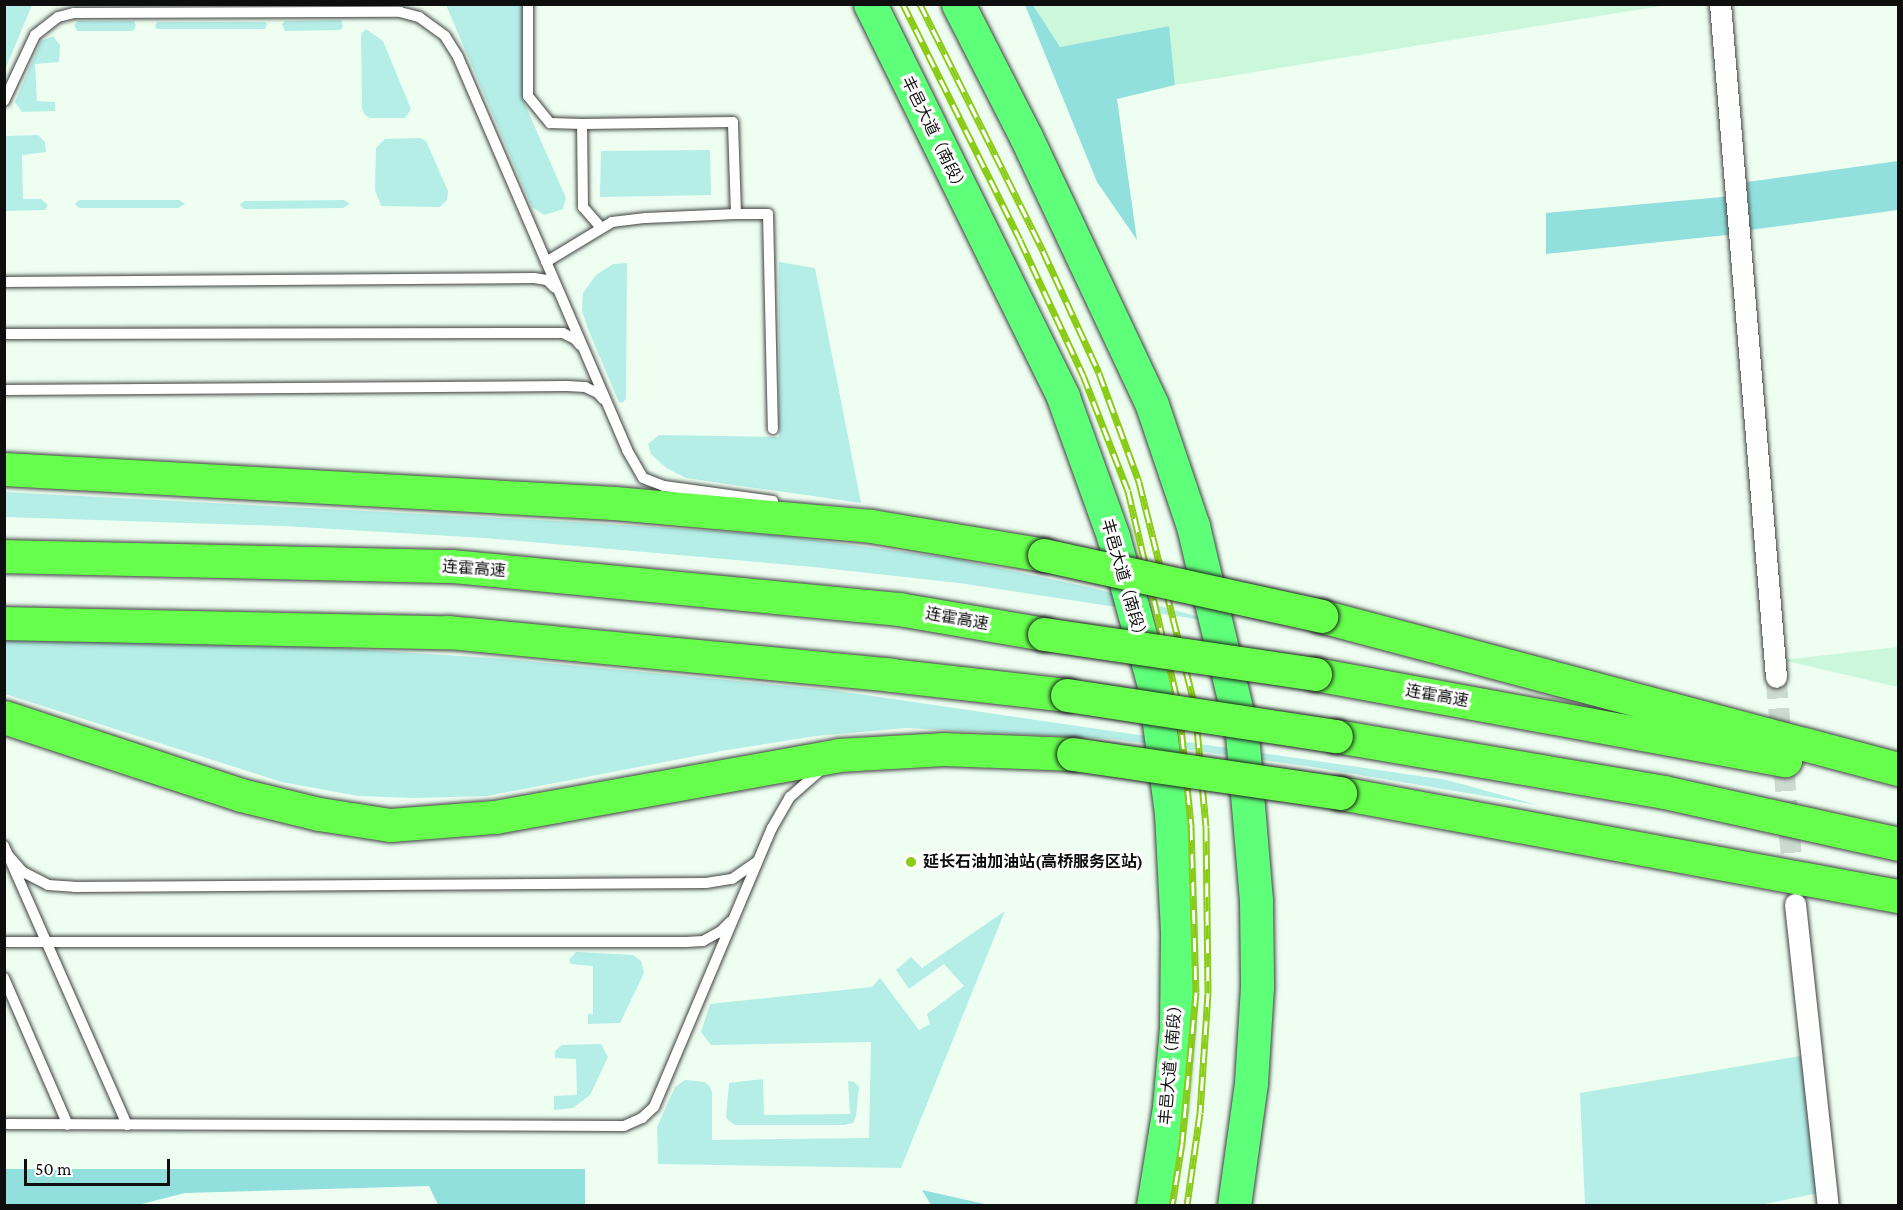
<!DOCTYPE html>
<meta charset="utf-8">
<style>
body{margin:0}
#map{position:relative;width:1903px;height:1210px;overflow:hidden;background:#eefff2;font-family:"Crimson Pro","Noto Sans SC",serif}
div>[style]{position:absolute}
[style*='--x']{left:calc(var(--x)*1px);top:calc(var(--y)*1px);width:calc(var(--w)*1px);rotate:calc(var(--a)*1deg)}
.farmland>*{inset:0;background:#cbf8da}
.green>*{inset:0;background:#b4eee7}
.forest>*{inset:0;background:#91e0dd}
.minor-tunnel>*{height:21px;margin-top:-10.5px;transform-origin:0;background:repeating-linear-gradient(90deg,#ccdbd0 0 21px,transparent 0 31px)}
.roads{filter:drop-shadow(0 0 2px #414141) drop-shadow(0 0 2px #414141)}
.service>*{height:10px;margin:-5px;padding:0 5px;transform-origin:5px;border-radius:5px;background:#fff}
.minor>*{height:21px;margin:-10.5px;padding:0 10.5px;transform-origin:10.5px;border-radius:10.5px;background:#fff}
.primary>*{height:33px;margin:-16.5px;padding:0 16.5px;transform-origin:16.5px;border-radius:16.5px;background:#5eff79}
.motorway>*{height:33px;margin:-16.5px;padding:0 16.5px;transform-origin:16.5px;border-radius:16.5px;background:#65ff4c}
.rail>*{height:7px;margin-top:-3.5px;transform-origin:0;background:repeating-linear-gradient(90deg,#fff 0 14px,#8bcc18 0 28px);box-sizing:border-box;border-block:2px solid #8bcc18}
.bridges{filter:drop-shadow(0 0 2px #1f1f1f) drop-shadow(0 0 2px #1f1f1f)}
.motorway-bridge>*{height:33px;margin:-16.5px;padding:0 16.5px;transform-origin:16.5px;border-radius:16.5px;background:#65ff4c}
.dots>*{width:16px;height:16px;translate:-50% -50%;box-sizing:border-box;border:3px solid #fff;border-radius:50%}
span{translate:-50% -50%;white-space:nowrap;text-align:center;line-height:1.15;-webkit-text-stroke:6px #fff;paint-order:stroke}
.street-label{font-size:16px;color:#0e0e0e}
.poi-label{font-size:16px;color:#0e0e0e;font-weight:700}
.left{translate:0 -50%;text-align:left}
.frame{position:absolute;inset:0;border:6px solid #0e0e0e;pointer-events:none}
.scale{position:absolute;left:24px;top:1159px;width:146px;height:27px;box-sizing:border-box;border:3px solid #0e0e0e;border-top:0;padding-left:8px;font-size:18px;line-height:21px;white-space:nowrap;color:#0e0e0e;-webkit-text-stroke:4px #fff;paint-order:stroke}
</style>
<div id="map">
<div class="farmland">
<i style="clip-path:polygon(1033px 5px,1667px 5px,1175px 85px,1168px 26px,1060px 47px)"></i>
<i style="clip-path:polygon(1898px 647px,1898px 687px,1782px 660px)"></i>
</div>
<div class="green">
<i style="clip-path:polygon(5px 4px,32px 5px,5px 70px,4px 5px)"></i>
<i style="clip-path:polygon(446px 5px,523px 5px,523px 100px,566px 198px,563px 209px,544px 215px,532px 207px)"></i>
<i style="clip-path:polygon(341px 20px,343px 26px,340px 30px,285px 31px,282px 24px,285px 21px)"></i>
<i style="clip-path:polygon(78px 21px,134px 21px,136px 26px,133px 31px,77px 31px,74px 25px)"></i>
<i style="clip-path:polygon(157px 22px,265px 22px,267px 24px,265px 29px,157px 29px,155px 26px)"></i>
<i style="clip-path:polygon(366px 29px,383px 41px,411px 109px,405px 118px,370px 118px,365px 115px,362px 109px,361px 34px)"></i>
<i style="clip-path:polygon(53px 36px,60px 45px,59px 62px,35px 64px,37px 101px,55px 102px,55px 111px,22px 112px,15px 102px,41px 41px)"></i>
<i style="clip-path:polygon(38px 135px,45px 142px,46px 152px,22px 155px,23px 199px,41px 199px,48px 205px,45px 210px,5px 211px,5px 138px,6px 136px)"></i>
<i style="clip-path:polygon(420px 138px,426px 141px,448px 191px,447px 200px,440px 207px,381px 206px,375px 190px,376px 148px,385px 139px)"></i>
<i style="clip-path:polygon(710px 150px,711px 195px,600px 197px,601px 151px)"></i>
<i style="clip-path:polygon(79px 200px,179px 200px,185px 204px,178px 208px,79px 208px,75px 204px)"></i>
<i style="clip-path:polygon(344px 200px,350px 204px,343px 208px,244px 209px,240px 205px,244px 201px)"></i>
<i style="clip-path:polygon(779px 262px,815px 268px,861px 503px,686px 478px,666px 468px,651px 454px,648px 444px,659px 435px,779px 437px)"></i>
<i style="clip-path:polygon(627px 263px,626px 399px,622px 403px,619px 402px,588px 329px,582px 311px,583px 293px,596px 275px,613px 264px)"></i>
<i style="clip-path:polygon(4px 492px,594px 523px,775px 535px,951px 558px,1093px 588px,1222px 623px,959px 583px,814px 567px,484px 538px,283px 526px,5px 517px)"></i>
<i style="clip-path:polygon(5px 635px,288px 645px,506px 659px,831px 690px,1447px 780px,1538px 805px,1313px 767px,1113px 739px,906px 728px,816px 736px,727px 750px,487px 796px,414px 798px,358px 796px,282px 782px,5px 694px)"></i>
<i style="clip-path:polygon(1005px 911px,901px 1168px,658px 1164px,657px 1127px,675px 1087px,685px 1080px,705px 1082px,710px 1087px,712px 1093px,712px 1140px,869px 1138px,871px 1042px,711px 1045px,701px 1032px,710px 1004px,872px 987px,880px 978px,919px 1030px,930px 1024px,927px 1014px,964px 986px,944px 964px,909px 989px,896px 970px,911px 957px,922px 968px)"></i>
<i style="clip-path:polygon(576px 952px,633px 955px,641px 961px,644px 973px,620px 1023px,588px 1024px,588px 1014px,593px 1014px,593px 966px,571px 964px,569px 960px)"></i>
<i style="clip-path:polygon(601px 1044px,608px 1057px,590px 1095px,573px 1108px,554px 1110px,554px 1096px,577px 1095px,576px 1059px,555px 1058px,555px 1051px,562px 1045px)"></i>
<i style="clip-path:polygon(1807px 1055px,1819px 1193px,1760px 1205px,1585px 1205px,1580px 1093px)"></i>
<i style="clip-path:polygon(763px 1079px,764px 1115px,850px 1114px,848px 1081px,854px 1082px,859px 1087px,856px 1116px,853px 1123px,844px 1125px,735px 1125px,729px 1121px,726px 1117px,729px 1083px)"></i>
</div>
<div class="forest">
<i style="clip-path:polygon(1025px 5px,1033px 5px,1060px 47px,1169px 26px,1175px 85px,1117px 99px,1137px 240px,1097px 182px)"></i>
<i style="clip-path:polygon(1898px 161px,1898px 210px,1750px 230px,1747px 182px)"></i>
<i style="clip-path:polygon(1733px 196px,1736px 234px,1546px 254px,1546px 213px)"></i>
<i style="clip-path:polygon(5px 1169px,585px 1169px,585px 1205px,438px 1205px,429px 1186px,185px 1193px,138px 1205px,5px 1205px)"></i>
<i style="clip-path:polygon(922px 1190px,989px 1205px,931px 1205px)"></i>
</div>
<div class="minor-tunnel">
<i style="--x:1776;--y:677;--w:212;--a:85.1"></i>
</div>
<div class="roads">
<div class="service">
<i style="--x:528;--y:4;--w:92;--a:90"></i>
<i style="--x:528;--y:96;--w:35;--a:51"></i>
<i style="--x:550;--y:123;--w:32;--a:2"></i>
<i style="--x:4;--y:101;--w:73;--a:-64.8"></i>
<i style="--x:35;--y:35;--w:29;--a:-38"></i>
<i style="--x:58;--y:17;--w:16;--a:-14"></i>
<i style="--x:74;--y:13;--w:326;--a:-0.2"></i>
<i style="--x:400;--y:12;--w:20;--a:15"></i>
<i style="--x:419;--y:17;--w:32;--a:36"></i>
<i style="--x:445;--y:36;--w:25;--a:58"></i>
<i style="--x:458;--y:57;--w:428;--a:66.7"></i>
<i style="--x:627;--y:450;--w:32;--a:60"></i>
<i style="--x:643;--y:478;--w:22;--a:21"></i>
<i style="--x:664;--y:486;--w:110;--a:7.8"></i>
<i style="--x:736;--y:214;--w:32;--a:0"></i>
<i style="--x:768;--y:214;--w:215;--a:88.7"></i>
<i style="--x:546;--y:262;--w:77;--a:-31.2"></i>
<i style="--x:612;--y:222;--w:34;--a:-7"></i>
<i style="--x:646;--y:218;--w:90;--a:-2.5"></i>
<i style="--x:736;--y:214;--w:92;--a:-91.9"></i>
<i style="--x:733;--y:122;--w:151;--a:179.2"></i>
<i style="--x:582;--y:124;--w:83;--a:89.3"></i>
<i style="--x:583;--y:207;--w:28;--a:49"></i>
<i style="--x:4;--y:282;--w:530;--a:-0.43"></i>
<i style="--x:534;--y:278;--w:13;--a:9"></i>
<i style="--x:547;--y:280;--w:11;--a:45"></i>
<i style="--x:4;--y:334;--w:559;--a:-0.1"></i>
<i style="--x:563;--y:333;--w:13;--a:27"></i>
<i style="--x:575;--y:339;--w:8;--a:50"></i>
<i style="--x:4;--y:390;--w:563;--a:-0.41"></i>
<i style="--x:567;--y:386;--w:18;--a:3"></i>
<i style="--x:585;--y:387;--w:14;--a:25"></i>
<i style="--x:598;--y:393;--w:8;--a:50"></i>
<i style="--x:4;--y:846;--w:305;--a:66.2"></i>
<i style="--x:8;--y:855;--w:23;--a:49"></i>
<i style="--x:23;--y:872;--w:28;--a:27"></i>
<i style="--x:48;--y:885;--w:26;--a:4"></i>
<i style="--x:74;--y:887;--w:632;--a:-0.36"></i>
<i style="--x:706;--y:883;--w:26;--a:-9"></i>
<i style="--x:732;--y:879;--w:29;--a:-35"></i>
<i style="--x:4;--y:942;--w:682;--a:0"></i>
<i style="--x:686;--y:942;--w:17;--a:-3"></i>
<i style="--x:703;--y:941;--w:21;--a:-29"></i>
<i style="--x:721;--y:931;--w:13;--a:-45"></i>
<i style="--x:4;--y:978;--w:160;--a:66.5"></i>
<i style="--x:4;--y:1124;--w:620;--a:0.18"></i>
<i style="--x:624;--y:1126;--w:20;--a:-24"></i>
<i style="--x:642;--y:1118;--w:16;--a:-43"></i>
<i style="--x:654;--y:1107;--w:303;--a:-67.1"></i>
<i style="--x:772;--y:828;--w:36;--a:-60"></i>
<i style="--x:790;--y:797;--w:44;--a:-41.3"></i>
</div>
<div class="minor">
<i style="--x:1720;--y:4;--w:675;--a:85.24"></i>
<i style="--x:1795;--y:904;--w:304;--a:83.8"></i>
</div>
<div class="primary">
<i style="--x:870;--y:4;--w:438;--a:63.8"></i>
<i style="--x:1063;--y:397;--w:148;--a:70.2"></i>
<i style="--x:1113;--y:536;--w:156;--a:74.7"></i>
<i style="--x:1154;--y:686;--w:128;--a:82.4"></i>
<i style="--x:1171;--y:813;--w:120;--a:87.1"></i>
<i style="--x:1177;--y:933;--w:95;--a:90.6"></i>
<i style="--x:1176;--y:1028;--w:79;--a:95.1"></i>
<i style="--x:1169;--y:1107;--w:100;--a:99.2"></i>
<i style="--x:958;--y:4;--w:149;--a:62.9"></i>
<i style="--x:1026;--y:137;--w:296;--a:64.8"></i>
<i style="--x:1152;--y:405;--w:128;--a:71.3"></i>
<i style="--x:1193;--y:526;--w:214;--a:76.7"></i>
<i style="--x:1242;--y:734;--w:167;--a:85.2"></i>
<i style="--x:1256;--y:900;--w:87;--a:89.3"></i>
<i style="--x:1257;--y:987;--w:96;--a:93.6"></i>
<i style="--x:1251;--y:1083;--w:124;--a:97.9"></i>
</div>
<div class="motorway">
<i style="--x:4;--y:469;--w:611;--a:3.19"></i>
<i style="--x:614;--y:503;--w:258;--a:5.1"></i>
<i style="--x:871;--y:526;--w:175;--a:9.5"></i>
<i style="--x:4;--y:556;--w:448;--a:1.3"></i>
<i style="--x:452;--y:566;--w:449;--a:5.5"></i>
<i style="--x:899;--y:609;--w:147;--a:9.8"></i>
<i style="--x:1321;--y:616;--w:597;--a:14.85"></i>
<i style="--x:4;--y:623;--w:444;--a:1.2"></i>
<i style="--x:448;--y:632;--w:445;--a:5.5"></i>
<i style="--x:891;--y:675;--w:177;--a:6.5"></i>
<i style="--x:1315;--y:674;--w:478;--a:10.4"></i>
<i style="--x:4;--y:717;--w:250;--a:18.2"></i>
<i style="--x:241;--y:795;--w:80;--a:13.7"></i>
<i style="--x:319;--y:814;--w:72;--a:8.8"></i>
<i style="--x:390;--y:825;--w:105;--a:-4.4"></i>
<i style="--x:495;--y:817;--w:349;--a:-10.2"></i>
<i style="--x:838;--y:755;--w:106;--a:-3.2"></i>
<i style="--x:944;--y:749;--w:129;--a:2.2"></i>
<i style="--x:1336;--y:736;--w:333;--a:9.7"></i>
<i style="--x:1664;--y:792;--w:240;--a:12.5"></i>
<i style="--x:1340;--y:793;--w:567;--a:10.46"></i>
</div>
</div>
<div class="rail">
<i style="--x:903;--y:4;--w:263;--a:63.6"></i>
<i style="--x:1020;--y:240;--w:149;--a:65"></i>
<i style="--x:1083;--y:375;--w:124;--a:68.8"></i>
<i style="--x:1128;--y:491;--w:222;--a:76.7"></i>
<i style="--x:1179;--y:707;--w:120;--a:84.2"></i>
<i style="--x:1191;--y:826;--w:166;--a:88.3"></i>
<i style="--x:1196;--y:992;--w:152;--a:95.3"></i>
<i style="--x:1182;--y:1143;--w:64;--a:99"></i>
<i style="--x:920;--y:4;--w:276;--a:63.5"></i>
<i style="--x:1043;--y:251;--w:134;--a:65.3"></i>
<i style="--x:1099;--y:373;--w:116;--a:69.8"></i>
<i style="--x:1139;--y:482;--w:231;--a:76"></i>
<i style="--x:1195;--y:706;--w:121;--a:84.8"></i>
<i style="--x:1206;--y:827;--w:166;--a:89.3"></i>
<i style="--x:1208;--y:993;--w:120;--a:93.8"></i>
<i style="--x:1200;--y:1113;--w:94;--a:98"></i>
</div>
<div class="bridges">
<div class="motorway-bridge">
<i style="--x:1044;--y:555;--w:284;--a:12.4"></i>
<i style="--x:1044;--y:634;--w:274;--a:8.4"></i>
<i style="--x:1067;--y:695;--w:272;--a:8.7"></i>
<i style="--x:1073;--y:754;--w:270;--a:8.3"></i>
</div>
</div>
<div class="dots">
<i style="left:911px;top:862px;background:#8bcc18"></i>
</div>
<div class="street-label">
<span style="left:934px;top:135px;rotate:64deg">丰邑大道（南段）</span>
<span style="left:474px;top:569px;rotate:4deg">连霍高速</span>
<span style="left:1124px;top:581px;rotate:74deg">丰邑大道（南段）</span>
<span style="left:957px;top:619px;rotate:10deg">连霍高速</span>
<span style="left:1437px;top:696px;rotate:10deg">连霍高速</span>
<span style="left:1171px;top:1061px;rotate:-85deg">丰邑大道（南段）</span>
</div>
<div class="poi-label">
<span class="left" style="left:923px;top:862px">延长石油加油站(高桥服务区站)</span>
</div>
<div class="frame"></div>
<div class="scale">50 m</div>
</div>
